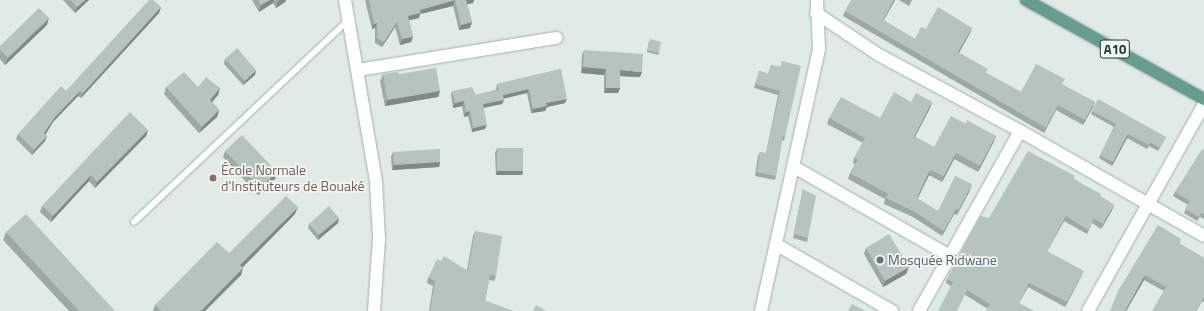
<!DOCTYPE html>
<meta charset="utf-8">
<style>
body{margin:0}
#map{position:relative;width:1204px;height:311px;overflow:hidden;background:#e0eae6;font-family:"Titillium Web",sans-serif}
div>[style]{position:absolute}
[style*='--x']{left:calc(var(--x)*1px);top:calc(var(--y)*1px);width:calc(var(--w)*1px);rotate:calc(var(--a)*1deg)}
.roads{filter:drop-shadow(0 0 1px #a3b1ad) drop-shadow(0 0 1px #a3b1ad)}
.service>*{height:6px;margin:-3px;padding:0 3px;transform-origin:3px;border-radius:3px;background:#fff}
.minor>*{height:12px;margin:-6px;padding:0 6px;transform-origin:6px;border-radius:6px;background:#fff}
.tertiary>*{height:12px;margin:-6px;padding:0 6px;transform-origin:6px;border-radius:6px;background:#fff}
.primary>*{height:12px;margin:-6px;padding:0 6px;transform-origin:6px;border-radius:6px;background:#679c91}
.wall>*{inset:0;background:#9ca9a4}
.shaded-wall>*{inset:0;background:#7f8986}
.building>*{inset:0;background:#b5c4bf}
.dots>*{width:11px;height:11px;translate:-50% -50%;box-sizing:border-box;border:2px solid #f0f7f3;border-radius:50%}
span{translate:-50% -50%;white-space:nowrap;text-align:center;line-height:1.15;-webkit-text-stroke:3.5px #f0f7f3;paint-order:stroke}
.shield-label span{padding:1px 3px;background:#f0f7f3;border:1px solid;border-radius:3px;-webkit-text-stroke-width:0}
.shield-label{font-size:13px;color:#223934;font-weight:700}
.education-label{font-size:14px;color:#785e54}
.left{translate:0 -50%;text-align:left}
.worship-label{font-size:14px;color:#5b616d}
</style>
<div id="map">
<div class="roads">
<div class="service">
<i style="--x:134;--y:222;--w:294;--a:-43.3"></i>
</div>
<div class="minor">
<i style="--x:816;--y:13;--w:76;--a:33.7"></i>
<i style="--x:879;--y:55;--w:160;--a:28.3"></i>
<i style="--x:1020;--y:131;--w:212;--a:29.7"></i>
<i style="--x:358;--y:70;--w:201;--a:-9.2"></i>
<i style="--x:794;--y:167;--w:180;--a:29.7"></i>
<i style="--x:777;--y:245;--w:133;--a:29.9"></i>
<i style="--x:761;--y:311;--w:268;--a:-77.5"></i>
<i style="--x:819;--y:49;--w:49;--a:-92.3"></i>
<i style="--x:919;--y:311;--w:206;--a:-60.7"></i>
<i style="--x:1088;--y:311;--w:237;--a:-60.7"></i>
</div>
<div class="tertiary">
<i style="--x:345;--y:0;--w:185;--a:80.3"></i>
<i style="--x:376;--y:182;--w:57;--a:87"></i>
<i style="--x:379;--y:239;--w:72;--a:94"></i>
</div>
<div class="primary">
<i style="--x:1026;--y:0;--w:204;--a:29.1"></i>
</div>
</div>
<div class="wall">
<i style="clip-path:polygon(63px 0,89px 0,75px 13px)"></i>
<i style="clip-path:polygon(252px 0,286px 0,285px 2px,276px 8px,273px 3px,259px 12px)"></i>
<i style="clip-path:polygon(365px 0,474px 0,473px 3px,467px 4px,472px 22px,470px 28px,459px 30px,453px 6px,420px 14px,419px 18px,409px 20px,413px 37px,411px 42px,400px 45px,395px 27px,382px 47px,375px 43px,375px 28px,372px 29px)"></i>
<i style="clip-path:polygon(895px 0,883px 20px,915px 39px,926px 29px,972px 28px,970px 33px,959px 53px,986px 73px,1021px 92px,1062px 85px,1095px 102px,1093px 107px,1083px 125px,1056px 110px,1044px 133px,843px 16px,845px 11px)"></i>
<i style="clip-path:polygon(899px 0,912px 0,909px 6px)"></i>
<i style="clip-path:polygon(161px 7px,159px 13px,81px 98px,78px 96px,53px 122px,45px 134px,47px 136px,45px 141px,32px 155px,16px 139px,18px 134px,66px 91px)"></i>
<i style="clip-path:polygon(47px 25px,5px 65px,0 59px,0 46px)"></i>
<i style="clip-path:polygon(649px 41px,659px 53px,658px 55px,647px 52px)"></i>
<i style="clip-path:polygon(584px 50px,640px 77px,620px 76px,620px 88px,618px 93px,604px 93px,604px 75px,581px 73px,582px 55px)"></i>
<i style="clip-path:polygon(225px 59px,255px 75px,243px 85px,224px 64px)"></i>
<i style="clip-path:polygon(782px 61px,785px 137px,784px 141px,782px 140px,776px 176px,775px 180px,755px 176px,758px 156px,760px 152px,766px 153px,778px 95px,754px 88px,759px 71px,768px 74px,771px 65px,781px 67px)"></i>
<i style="clip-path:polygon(561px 69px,565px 103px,547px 107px,545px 111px,531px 113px,527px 93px,503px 99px,504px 100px,502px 104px,484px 108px,485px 129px,472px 132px,468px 116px,464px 117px,462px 106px,453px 108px,451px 95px,452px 91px,476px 95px,496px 90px,496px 89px,497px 84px)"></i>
<i style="clip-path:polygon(383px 74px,399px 74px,440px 91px,438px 97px,385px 106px,380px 81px)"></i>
<i style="clip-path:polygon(166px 87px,198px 87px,220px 88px,218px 95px,212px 102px,219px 110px,217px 117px,199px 133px,164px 94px)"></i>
<i style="clip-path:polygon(911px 102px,932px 102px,930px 108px,915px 137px,934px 147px,966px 124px,996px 136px,994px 141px,978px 172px,954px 159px,942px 182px,929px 175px,917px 199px,938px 211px,970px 190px,957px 215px,954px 214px,942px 236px,913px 217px,884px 204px,885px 199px,848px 179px,850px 173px,855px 164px,853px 163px,854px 158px,863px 143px,827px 124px,829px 118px,880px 118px)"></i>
<i style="clip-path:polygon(1092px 111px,1166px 137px,1164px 141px,1158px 151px,1149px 146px,1147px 149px,1127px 138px,1112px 166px,1099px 158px,1114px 127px,1091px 114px)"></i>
<i style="clip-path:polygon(148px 130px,146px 136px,95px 188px,89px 181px,51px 222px,40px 212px,42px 206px)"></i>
<i style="clip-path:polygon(497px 148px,523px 171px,522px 175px,496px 175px,495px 153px)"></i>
<i style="clip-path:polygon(225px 151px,277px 172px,275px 179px,258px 195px,223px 157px)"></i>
<i style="clip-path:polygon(1204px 151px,1204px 219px,1200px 217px,1197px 221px,1184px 213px,1188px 205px,1173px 196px,1175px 192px)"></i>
<i style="clip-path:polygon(393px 152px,440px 162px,439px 167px,392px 170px,391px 157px)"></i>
<i style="clip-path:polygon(1074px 179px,1114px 205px,1112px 210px,1101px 229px,1092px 223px,1087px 234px,1064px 221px,1047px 251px,1082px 275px,1065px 307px,1028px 287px,988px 309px,946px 283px,947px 279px,989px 218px)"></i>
<i style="clip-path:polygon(803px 189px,808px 238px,807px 242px,793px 238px,802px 193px)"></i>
<i style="clip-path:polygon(295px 214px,243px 267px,241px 275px,205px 311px,153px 311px,155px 305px)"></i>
<i style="clip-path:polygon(338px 223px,318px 240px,308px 228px,309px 224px)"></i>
<i style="clip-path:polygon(475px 231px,496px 276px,494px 281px,489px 280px,485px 301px,513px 311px,429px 311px,433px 286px,427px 283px,428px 278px,441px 261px,467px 270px,473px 236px)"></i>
<i style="clip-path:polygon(6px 232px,115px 311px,69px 311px,3px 240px)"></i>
<i style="clip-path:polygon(1181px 239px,1179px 244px,1204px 258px,1204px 302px,1164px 291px,1144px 280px,1126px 311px,1110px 311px)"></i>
<i style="clip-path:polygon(866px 248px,906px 274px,883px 287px,864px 254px)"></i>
</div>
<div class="shaded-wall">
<i style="clip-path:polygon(85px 0,89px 0,75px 13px,77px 7px)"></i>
<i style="clip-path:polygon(270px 0,274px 0,273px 3px,259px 12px,261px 5px)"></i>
<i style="clip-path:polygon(280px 0,286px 0,285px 2px,276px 8px,278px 1px)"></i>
<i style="clip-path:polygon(455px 0,453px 6px,420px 14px,419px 18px,406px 21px,408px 16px,420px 10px)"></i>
<i style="clip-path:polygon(466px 0,474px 0,473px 3px,464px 5px)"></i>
<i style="clip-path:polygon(894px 0,895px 0,881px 25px,883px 20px)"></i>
<i style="clip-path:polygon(161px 7px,159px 13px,81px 98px,83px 93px)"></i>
<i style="clip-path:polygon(49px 18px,47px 25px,5px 65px,8px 58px)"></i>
<i style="clip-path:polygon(397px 22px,395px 27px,382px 47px,384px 42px)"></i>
<i style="clip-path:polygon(472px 22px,470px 28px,459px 30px,461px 25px)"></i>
<i style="clip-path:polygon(377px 23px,375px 28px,372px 29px,374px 24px)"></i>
<i style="clip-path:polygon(972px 28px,970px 33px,956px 57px,958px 52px)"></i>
<i style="clip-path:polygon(413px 37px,411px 42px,400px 45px,402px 39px)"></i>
<i style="clip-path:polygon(583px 67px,606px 69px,604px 75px,581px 73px)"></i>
<i style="clip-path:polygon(256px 70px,255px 75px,243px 85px,245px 81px)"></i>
<i style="clip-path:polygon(620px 70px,642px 72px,640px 77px,618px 76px)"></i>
<i style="clip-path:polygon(220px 88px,218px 95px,208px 107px,210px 100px)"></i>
<i style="clip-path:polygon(606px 88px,620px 88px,618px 93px,604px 93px)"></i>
<i style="clip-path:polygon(529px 89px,527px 93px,501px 99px,503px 95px)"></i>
<i style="clip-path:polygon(80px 91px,78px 96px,53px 122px,43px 139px,44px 133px,55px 117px)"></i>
<i style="clip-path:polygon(440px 91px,438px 97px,385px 106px,387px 100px)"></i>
<i style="clip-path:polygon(567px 99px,565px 103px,547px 107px,545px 111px,531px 113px,533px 109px,546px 103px)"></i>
<i style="clip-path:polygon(504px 100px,502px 104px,481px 108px,483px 104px)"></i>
<i style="clip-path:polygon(464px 101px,462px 106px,453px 108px,455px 103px)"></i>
<i style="clip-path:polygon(932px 102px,930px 108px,912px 142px,914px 137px)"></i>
<i style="clip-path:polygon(1095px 102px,1093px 107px,1083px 125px,1085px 120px)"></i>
<i style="clip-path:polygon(1058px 105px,1056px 110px,1044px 133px,1046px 128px)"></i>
<i style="clip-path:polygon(219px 110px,217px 117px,199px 133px,202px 127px)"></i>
<i style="clip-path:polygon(470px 111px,468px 116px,464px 117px,466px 112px)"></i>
<i style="clip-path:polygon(487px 125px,485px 129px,472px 132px,473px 128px)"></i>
<i style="clip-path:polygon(148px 130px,146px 136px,95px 188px,97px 182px)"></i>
<i style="clip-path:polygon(1128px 134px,1127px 138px,1112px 166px,1113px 162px)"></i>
<i style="clip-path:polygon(47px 136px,45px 141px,32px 155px,34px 150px)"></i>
<i style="clip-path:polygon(996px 136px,994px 141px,978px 172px,980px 166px)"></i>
<i style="clip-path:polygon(956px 153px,954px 159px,942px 182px,944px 176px)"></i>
<i style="clip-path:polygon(440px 162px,439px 167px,392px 170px,394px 165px)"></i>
<i style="clip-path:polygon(930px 170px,929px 175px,915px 204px,917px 198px)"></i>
<i style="clip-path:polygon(497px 171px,523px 171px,522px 175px,496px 175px)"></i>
<i style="clip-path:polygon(277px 172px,275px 179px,258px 195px,260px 188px)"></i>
<i style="clip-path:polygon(91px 175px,89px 181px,51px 222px,53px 216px)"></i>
<i style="clip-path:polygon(972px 184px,970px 190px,957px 215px,959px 210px)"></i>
<i style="clip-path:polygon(1114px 205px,1112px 210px,1101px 229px,1103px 224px)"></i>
<i style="clip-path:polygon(298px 207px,295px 214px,238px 272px,240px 265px)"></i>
<i style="clip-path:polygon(956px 209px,954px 214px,942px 236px,944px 231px)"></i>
<i style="clip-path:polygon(1066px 216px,1064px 221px,1045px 255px,1047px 251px)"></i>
<i style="clip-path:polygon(339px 218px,338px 223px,318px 240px,319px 235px)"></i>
<i style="clip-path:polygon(909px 267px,906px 274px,883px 287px,885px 281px)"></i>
<i style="clip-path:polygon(243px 268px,241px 275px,205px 311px,201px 311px)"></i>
<i style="clip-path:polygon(1084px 271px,1082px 275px,1065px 307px,1067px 302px)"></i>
<i style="clip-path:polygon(1145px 275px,1144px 280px,1126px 311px,1125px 311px)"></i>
<i style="clip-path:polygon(1029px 283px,1028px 287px,1017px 307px)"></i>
<i style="clip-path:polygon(1204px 297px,1202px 301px,1196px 311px,1195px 311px)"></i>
</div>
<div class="building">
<i style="clip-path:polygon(70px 0,85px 0,77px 7px)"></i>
<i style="clip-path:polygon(149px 0,153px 0,161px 7px,83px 93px,80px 91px,55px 117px,44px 133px,47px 136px,34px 150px,18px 134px,61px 86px,66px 91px)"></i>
<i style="clip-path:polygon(258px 0,270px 0,261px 5px)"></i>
<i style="clip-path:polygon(369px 0,466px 0,472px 22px,461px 25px,455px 0,420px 10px,421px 13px,408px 16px,413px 37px,402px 39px,397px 22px,384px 42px,377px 38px,377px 23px,374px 24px)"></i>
<i style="clip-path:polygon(851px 0,894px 0,883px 20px,915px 39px,921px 27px,926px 29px,938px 7px,972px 28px,958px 52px,988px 69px,985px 73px,1021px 92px,1036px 64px,1065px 79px,1062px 84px,1095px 102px,1085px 120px,1058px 105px,1046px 128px,845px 11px)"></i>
<i style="clip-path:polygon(39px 8px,49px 18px,8px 58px,0 50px,0 46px)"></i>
<i style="clip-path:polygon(650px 39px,661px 42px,659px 53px,647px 50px)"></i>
<i style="clip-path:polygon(237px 48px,256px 70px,245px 81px,225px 59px)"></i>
<i style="clip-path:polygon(584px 50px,643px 54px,642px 72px,620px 70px,620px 88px,606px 88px,606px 69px,583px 67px)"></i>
<i style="clip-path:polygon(782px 61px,801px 66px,785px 137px,783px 136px,776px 176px,757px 172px,760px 152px,766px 153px,780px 91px,755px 84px,759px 71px,769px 74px,771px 65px,781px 67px)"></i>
<i style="clip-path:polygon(436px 68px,440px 91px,387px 100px,383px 74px,398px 72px,399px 74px)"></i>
<i style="clip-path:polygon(561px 69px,567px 99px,546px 103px,547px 106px,533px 109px,529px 89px,503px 95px,504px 100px,483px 104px,487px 125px,473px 128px,470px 111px,466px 112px,464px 101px,455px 103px,452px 91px,472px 87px,476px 95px,499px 90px,497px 84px)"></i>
<i style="clip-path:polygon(184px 72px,198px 87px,206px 77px,220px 88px,210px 100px,219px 110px,202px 127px,166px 87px)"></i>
<i style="clip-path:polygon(894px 92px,911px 102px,916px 93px,932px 102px,914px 137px,934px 147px,951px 116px,966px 124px,967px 120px,996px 136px,980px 166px,956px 153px,944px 176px,930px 170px,917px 198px,938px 211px,955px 176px,972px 184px,959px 210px,956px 209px,944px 231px,915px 212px,886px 198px,888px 194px,850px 173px,858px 159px,854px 158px,865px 138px,829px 118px,841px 97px,880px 118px)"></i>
<i style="clip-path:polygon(1098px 99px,1166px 137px,1160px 148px,1150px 142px,1149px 145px,1128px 134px,1113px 162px,1100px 155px,1116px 124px,1092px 111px)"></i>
<i style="clip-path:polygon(130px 112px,148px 130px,97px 182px,91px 175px,53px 216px,42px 206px)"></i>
<i style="clip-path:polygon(242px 135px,277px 172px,260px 188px,225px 151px)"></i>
<i style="clip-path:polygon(497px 148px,523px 148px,523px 171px,497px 171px)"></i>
<i style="clip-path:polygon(440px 149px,440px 162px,394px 165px,393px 152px)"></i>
<i style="clip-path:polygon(1202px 149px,1204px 151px,1204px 214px,1201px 213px,1199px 217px,1185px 209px,1190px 201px,1175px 192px)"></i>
<i style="clip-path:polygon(1028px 151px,1075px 176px,1073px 179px,1101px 194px,1100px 196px,1114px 205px,1103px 224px,1094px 219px,1088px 230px,1066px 216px,1047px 251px,1084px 271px,1067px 302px,1029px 283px,1019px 303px,1034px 311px,986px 311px,990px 304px,967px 290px,957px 311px,938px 311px,953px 282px,947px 279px,969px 236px,980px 216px,989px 218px)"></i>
<i style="clip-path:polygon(803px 189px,816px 196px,808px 238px,794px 234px)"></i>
<i style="clip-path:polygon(286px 196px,298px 207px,240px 265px,243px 268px,201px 311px,161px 311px,155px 305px,217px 242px,229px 253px)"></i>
<i style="clip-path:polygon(329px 206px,339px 218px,319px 235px,309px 224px)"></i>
<i style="clip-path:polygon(26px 214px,115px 311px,79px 311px,6px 232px)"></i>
<i style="clip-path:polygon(1158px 225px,1181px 239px,1179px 243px,1204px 258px,1204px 297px,1195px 311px,1152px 311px,1166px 287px,1145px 275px,1125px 311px,1110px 311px,1118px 291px)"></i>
<i style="clip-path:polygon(475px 231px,502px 236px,496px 276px,490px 275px,485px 301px,513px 311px,430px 311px,435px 281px,428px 278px,437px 259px,441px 261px,444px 256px,468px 271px)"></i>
<i style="clip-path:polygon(889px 234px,909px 267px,885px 281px,866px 248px)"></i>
<i style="clip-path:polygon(852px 304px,865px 311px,848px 311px)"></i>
<i style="clip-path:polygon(536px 305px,546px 311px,533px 311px)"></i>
</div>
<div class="dots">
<i style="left:213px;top:178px;background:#8d6e63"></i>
<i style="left:880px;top:260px;background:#6b7280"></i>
</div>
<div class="shield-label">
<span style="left:1115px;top:49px">A10</span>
</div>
<div class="education-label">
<span class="left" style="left:221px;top:178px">École Normale<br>d'Instituteurs de Bouaké</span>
</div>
<div class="worship-label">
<span class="left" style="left:888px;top:260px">Mosquée Ridwane</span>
</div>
</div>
